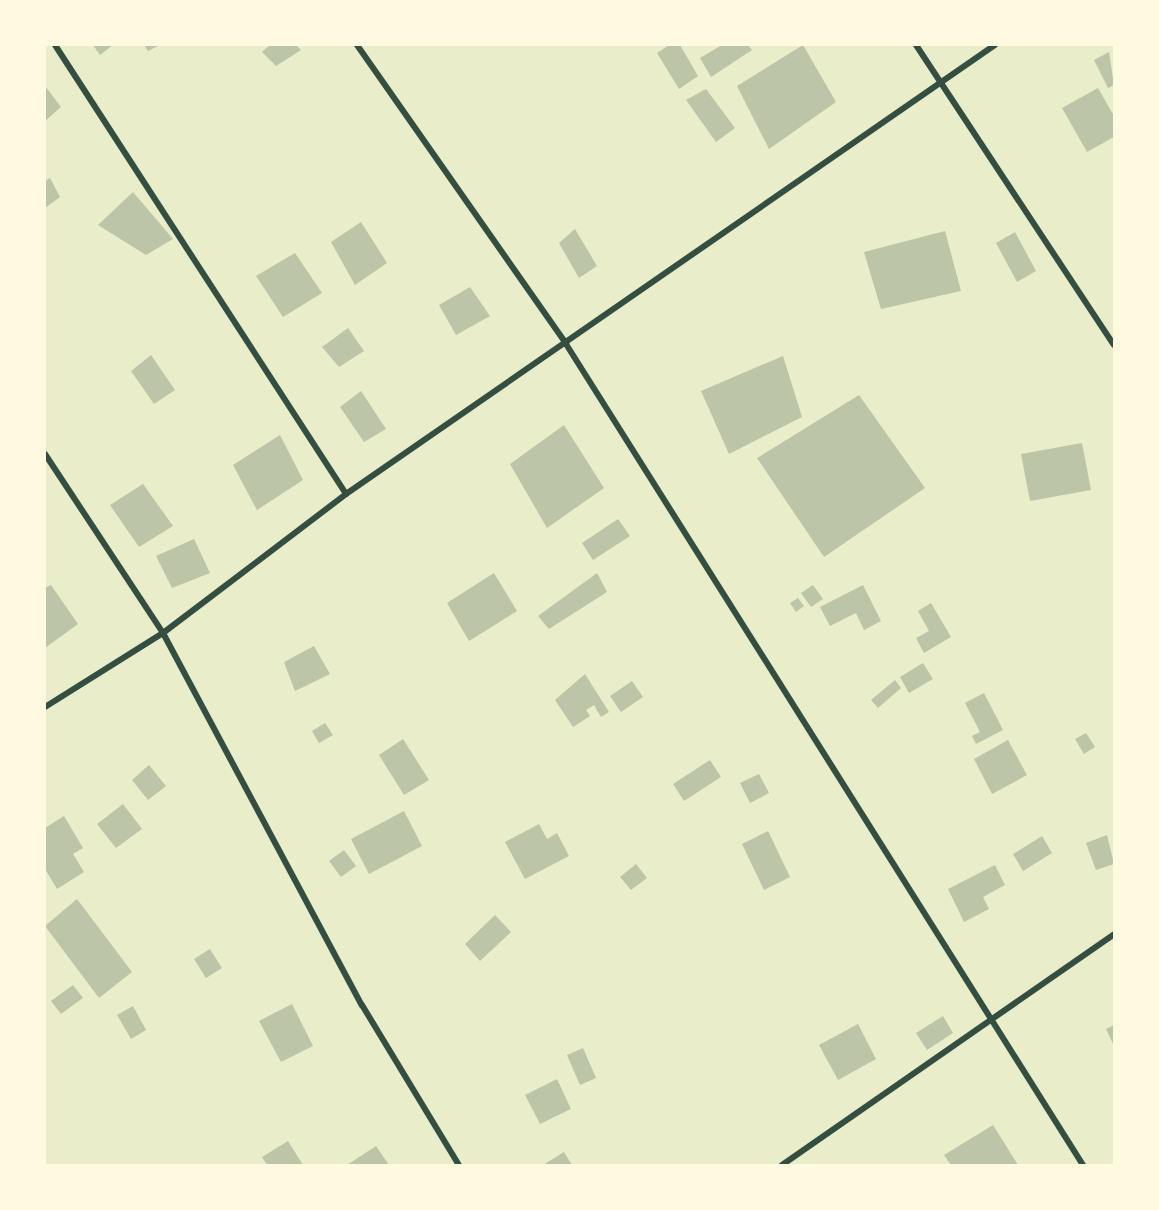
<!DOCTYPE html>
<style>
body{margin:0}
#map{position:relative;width:1159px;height:1210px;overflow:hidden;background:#e9edc9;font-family:"DejaVu Sans",sans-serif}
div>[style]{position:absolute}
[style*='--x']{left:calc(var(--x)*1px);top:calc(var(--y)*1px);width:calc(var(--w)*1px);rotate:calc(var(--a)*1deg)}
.building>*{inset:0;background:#bcc5a7}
.minor>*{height:6px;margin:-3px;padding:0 3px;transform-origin:3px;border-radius:3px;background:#344e41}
span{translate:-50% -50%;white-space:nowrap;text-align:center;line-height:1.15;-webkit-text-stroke:4.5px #fefae0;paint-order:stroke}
.frame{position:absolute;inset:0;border:46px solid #fefae0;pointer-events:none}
</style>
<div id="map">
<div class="building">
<i style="clip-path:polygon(93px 45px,113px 45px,100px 55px)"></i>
<i style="clip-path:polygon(144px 45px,160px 45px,148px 51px)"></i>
<i style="clip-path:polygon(270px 45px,296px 45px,301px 50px,276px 66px,262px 52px)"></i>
<i style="clip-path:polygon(669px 45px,680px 45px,698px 76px,679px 89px,657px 53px)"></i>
<i style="clip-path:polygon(722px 45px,748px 45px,752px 50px,711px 77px,700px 58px)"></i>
<i style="clip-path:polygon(803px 45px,836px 102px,769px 149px,737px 86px)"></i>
<i style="clip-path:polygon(1109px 52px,1114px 85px,1108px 88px,1094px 60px)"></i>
<i style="clip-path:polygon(45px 86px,61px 107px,45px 121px)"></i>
<i style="clip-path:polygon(1098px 88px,1114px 116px,1114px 137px,1087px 152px,1062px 108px)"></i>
<i style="clip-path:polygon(706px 89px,735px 128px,716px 142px,686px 100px)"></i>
<i style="clip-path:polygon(50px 178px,60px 197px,45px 208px,45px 181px)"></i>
<i style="clip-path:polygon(133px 192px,173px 239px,146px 255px,98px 225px)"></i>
<i style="clip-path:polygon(361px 222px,387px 263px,355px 285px,331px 242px)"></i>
<i style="clip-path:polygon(575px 229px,597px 266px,579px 278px,559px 243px)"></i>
<i style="clip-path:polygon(945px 231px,961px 291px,881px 309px,864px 252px)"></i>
<i style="clip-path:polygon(1015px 232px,1036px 271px,1017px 282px,996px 243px)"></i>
<i style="clip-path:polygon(295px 253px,322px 293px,283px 317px,256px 276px)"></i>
<i style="clip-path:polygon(470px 287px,490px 316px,456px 335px,439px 305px)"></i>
<i style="clip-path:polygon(348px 328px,364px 351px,339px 367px,322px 347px)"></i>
<i style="clip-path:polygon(151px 355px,175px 390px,154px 404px,131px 371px)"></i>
<i style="clip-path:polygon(783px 356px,802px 417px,729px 454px,701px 391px)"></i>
<i style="clip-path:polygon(361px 391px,386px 429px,364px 442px,340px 407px)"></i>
<i style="clip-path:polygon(859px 395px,925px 488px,824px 557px,757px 458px)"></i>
<i style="clip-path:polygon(564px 425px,604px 488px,547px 528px,510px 464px)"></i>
<i style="clip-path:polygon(280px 435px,303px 480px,257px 510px,233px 465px)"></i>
<i style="clip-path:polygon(1082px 443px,1091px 490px,1030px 501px,1021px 454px)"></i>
<i style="clip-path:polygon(143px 484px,173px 526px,139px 547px,110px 505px)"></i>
<i style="clip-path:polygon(618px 519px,630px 536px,593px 560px,582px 543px)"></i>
<i style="clip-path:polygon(194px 539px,210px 573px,172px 588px,156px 556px)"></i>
<i style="clip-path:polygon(494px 573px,517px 611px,469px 641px,447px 603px)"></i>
<i style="clip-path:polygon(597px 573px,607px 592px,549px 629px,538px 616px)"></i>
<i style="clip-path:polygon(51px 585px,78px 624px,45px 648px,45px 588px)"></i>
<i style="clip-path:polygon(813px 585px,823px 599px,811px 607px,801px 593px)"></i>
<i style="clip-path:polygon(863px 585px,881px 621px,864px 630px,856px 613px,830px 626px,820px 607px)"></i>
<i style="clip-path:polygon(798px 598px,804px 606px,796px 612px,790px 603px)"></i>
<i style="clip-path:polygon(931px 603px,951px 637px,924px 653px,916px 638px,929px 631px,918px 611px)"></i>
<i style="clip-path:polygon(314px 646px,330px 674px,295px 691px,284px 662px)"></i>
<i style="clip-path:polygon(923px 663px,933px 679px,909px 693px,900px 677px)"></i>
<i style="clip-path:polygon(585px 674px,609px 712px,601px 717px,594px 705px,586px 710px,590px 716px,573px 727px,555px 700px)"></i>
<i style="clip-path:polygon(895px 680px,901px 688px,878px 708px,871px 700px)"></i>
<i style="clip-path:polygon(632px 681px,643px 697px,621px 712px,610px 696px)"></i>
<i style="clip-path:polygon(984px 693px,1003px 730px,976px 744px,972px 736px,980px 732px,965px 703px)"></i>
<i style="clip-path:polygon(325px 723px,333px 735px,319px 743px,312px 731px)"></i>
<i style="clip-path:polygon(1086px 733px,1095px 747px,1084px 754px,1075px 739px)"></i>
<i style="clip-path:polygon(403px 739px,429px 780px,404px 795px,379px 755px)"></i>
<i style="clip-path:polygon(1008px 740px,1027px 775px,992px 794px,974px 759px)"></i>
<i style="clip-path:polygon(710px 760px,721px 777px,684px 801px,673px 784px)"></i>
<i style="clip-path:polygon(149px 765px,166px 786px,148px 800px,132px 780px)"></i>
<i style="clip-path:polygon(759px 774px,769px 793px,750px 803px,740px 783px)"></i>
<i style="clip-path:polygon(123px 804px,142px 829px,116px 848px,97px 824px)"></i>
<i style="clip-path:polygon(404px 811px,422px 846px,369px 874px,351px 839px)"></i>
<i style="clip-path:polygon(64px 816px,83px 848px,73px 854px,84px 872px,57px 889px,45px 869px,45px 828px)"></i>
<i style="clip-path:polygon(539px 824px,547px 839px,557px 833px,569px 856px,525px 879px,505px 842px)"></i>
<i style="clip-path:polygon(768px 831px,790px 877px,764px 890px,742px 844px)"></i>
<i style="clip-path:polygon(1107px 835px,1114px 864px,1096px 870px,1086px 843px)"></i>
<i style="clip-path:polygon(1042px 836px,1052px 853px,1023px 871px,1013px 854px)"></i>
<i style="clip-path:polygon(344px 850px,356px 866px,341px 877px,329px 861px)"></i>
<i style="clip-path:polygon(636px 864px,647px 878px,631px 890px,620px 877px)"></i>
<i style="clip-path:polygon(995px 865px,1005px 885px,983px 897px,989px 909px,964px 922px,948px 889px)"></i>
<i style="clip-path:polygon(77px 899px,132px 972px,99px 998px,45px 926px)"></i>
<i style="clip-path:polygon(495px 915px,511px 932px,480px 961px,465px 944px)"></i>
<i style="clip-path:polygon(210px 949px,222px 968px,206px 978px,194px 959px)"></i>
<i style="clip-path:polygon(73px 985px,83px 998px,61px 1014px,51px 1001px)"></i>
<i style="clip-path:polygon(292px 1004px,313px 1046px,281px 1062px,259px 1021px)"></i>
<i style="clip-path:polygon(133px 1006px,146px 1030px,131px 1039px,117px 1015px)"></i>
<i style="clip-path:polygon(943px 1016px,953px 1033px,927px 1050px,916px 1033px)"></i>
<i style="clip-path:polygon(858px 1024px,876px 1059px,838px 1080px,819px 1045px)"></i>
<i style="clip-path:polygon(1114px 1025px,1114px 1046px,1106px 1029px)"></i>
<i style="clip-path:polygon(583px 1048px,596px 1078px,580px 1085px,567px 1055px)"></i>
<i style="clip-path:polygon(557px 1079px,571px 1109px,540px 1124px,525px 1095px)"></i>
<i style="clip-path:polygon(993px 1125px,1018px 1165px,951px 1165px,944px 1155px)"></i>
<i style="clip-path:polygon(288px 1141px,303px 1165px,267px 1165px,262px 1157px)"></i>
<i style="clip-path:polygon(376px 1146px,389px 1165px,347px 1165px)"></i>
<i style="clip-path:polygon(564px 1152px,572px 1165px,543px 1165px)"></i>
</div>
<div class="minor">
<i style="--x:55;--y:45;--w:535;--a:57.05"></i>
<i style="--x:357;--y:45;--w:365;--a:55"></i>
<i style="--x:566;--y:344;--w:970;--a:57.8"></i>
<i style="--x:916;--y:45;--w:359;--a:56.6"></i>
<i style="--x:45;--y:454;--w:214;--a:56.6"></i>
<i style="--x:163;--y:633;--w:422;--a:61.9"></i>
<i style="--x:362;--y:1005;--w:187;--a:58.8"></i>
<i style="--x:45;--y:707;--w:139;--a:-32.1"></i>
<i style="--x:163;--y:633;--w:230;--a:-37.2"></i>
<i style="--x:346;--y:494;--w:789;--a:-34.68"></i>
<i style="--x:782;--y:1165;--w:404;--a:-34.8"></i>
</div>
<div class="frame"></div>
</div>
